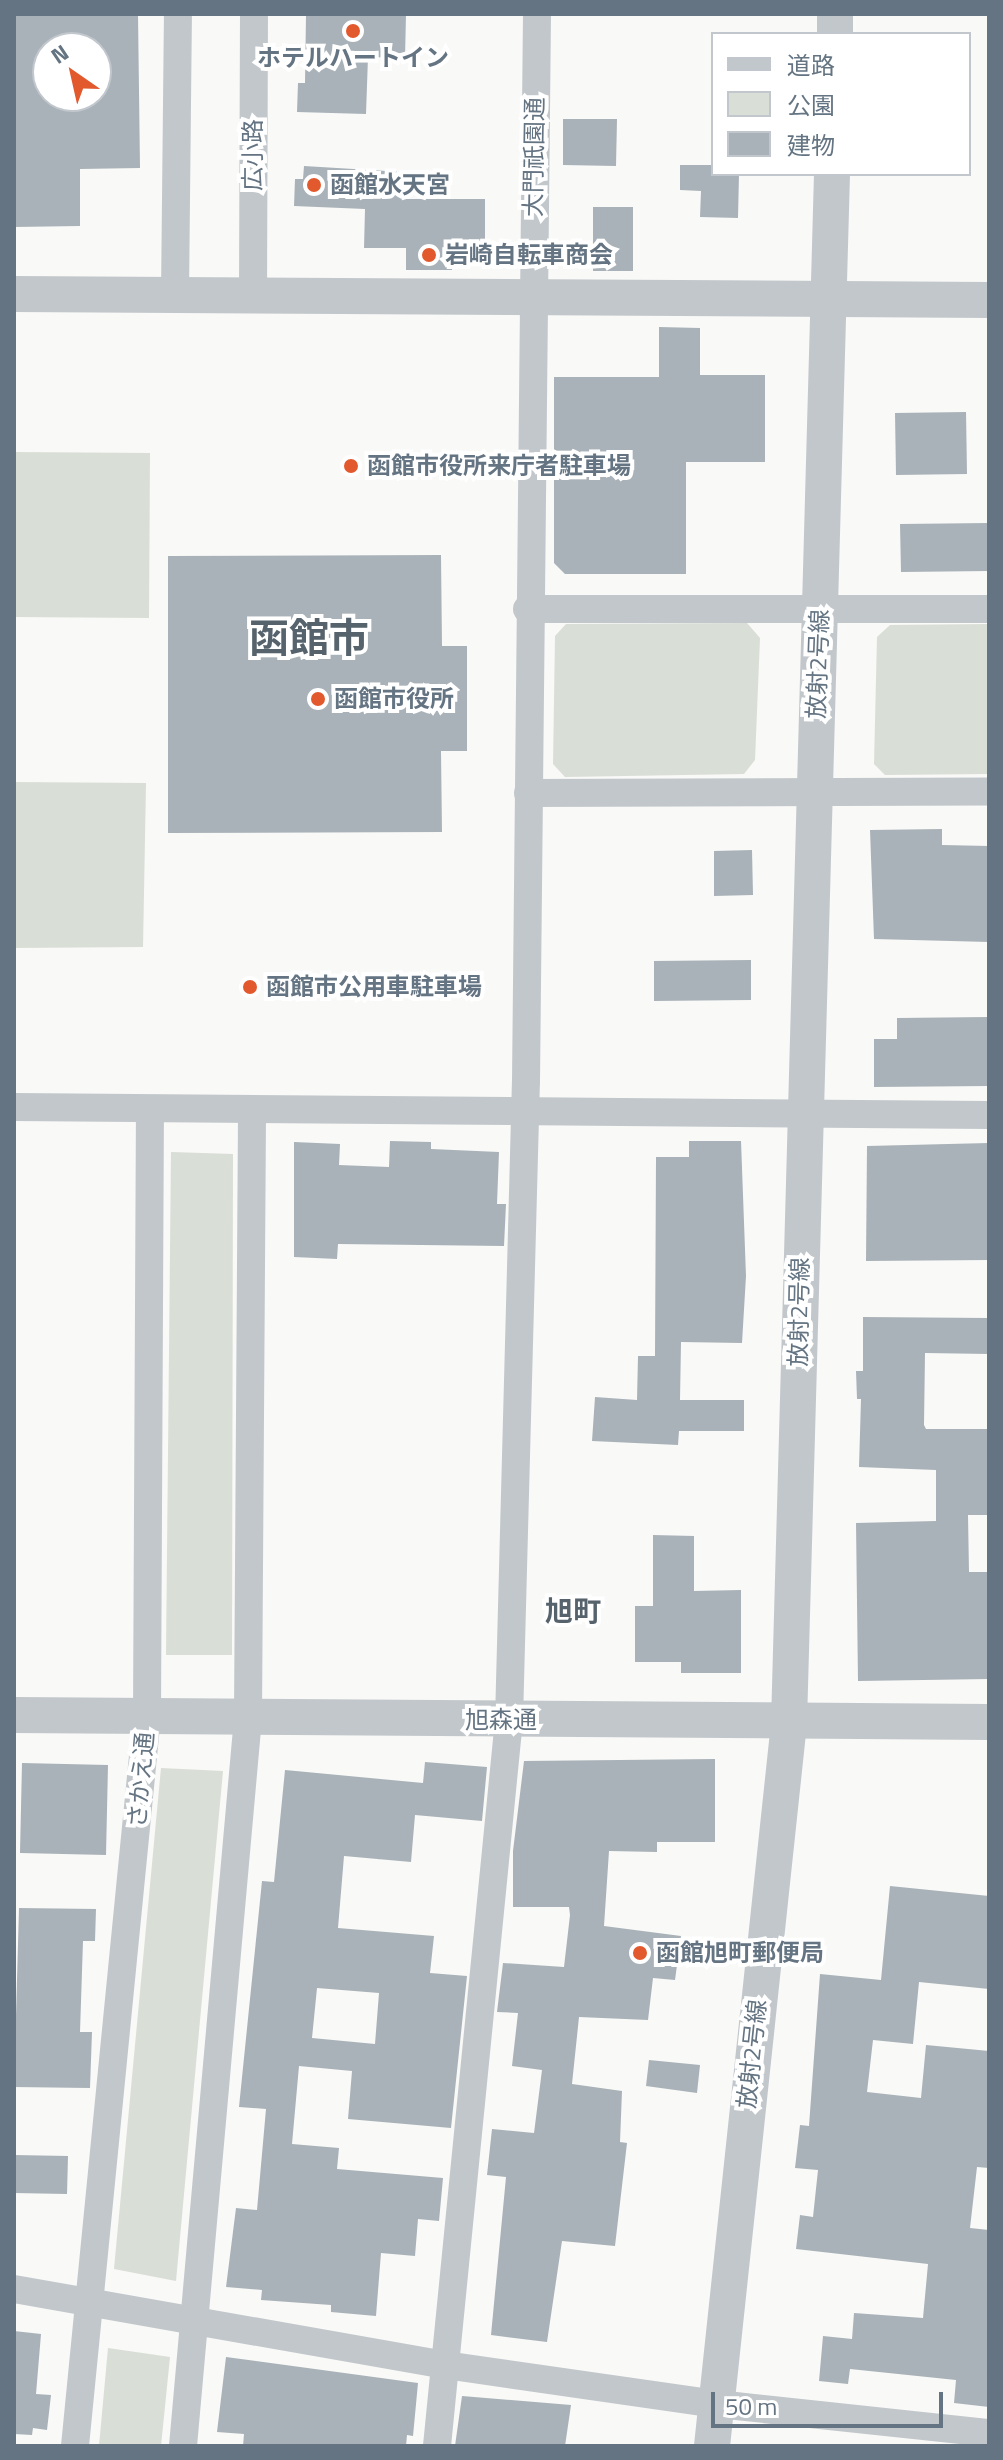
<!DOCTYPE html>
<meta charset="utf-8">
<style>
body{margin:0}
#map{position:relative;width:1003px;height:2460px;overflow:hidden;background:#f9f9f7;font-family:"Titillium Web","Noto Sans JP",sans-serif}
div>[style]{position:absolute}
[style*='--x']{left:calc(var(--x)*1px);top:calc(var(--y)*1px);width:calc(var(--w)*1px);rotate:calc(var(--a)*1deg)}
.green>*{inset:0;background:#d9ded6}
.building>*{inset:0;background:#a9b2b8}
.minor>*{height:28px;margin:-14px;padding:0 14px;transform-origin:14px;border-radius:14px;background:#c2c7cb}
.tertiary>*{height:36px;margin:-18px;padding:0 18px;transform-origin:18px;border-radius:18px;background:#c2c7cb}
.dots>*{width:22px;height:22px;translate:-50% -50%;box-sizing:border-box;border:4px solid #fff;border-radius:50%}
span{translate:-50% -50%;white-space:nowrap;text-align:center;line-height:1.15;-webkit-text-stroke:8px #fff;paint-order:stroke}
.poi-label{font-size:24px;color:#647482;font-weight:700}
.left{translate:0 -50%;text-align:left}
.street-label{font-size:24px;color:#647482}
.quarter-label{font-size:28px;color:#56636d;font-weight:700}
.town-label{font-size:40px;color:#56636d;font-weight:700}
.frame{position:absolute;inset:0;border:16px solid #647482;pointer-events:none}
.legend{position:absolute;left:711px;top:32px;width:260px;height:144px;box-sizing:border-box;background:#fff;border:2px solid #c1c7cd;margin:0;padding:10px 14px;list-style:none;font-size:24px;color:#647482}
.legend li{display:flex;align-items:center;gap:16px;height:40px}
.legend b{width:40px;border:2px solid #c1c7cd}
.north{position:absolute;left:32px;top:32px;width:80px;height:80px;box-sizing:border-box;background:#fff;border:2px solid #c1c7cd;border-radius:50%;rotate:326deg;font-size:22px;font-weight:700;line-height:32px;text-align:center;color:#647482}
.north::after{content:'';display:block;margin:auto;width:28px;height:36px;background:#e2592e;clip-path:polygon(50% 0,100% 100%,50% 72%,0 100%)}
.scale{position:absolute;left:711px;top:2392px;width:232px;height:36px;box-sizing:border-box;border:4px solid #647482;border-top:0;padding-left:10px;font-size:24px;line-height:28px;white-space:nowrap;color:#647482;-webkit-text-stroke:6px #fff;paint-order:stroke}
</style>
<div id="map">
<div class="green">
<i style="clip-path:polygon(14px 452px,150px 453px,149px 618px,14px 617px)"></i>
<i style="clip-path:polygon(747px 623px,760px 638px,755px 760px,744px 774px,565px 777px,553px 764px,555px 636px,566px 624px)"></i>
<i style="clip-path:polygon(989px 624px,989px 774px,885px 775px,874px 764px,877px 637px,890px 625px)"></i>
<i style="clip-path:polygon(14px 782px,146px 783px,143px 947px,14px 948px)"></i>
<i style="clip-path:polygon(171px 1152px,233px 1154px,232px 1655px,166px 1655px)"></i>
<i style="clip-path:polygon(161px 1768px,223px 1771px,176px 2281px,114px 2269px)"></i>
<i style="clip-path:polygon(108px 2348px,170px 2357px,161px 2446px,99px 2446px)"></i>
</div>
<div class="building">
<i style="clip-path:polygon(evenodd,14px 14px,138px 14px,140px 168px,80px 169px,80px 226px,14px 227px,14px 14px,48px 48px,96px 48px,96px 96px,48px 96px,48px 48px)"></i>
<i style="clip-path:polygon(306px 14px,406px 14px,405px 58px,368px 57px,366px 114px,297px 112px,298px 83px,305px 83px)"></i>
<i style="clip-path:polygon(563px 119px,617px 119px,616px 166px,563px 165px)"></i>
<i style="clip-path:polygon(680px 165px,713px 165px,713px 174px,739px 174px,738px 218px,700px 217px,701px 191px,680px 190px)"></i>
<i style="clip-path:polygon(304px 166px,403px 172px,402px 199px,485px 199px,485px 244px,453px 244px,452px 270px,406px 270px,406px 248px,364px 248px,365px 209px,294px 206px,295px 179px,303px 179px)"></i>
<i style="clip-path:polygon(593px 207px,633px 207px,633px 271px,593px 271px)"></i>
<i style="clip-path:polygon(659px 327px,700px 328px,700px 375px,765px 375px,765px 462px,686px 462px,686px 574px,565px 574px,554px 563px,554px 377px,659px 377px)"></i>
<i style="clip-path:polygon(966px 412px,967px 474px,896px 475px,895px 413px)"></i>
<i style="clip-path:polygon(989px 523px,989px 571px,901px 572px,900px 524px)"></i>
<i style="clip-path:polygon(441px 555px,442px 646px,467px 646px,467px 751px,441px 751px,442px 832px,168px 833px,168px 556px)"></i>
<i style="clip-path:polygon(942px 829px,942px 845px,989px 846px,989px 942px,874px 939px,870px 830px)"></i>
<i style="clip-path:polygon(752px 850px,753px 895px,714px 896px,714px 851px)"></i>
<i style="clip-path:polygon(751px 960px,751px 1000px,654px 1001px,654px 961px)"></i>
<i style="clip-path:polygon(989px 1017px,989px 1086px,874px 1087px,874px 1039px,897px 1039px,897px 1018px)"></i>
<i style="clip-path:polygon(390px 1141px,431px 1142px,431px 1149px,499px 1152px,497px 1204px,506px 1204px,504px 1246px,338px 1244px,337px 1259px,294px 1257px,294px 1142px,340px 1144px,339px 1165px,389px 1167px)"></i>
<i style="clip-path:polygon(689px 1141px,741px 1141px,746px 1276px,742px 1343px,681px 1342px,680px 1400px,744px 1400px,744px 1431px,679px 1431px,678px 1445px,592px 1441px,595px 1397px,637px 1400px,638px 1356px,655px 1356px,656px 1157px,689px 1157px)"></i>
<i style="clip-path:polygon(989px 1143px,989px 1260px,866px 1261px,867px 1146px)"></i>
<i style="clip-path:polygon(863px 1317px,989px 1318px,989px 1354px,925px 1353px,924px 1425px,926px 1429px,989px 1429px,989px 1515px,968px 1515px,969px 1572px,989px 1572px,989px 1679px,858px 1681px,856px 1523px,936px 1521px,936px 1470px,859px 1467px,861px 1399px,857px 1399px,856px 1371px,863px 1371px)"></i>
<i style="clip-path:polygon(653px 1535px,694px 1536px,694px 1591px,741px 1590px,741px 1673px,681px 1673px,681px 1662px,635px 1662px,635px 1606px,653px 1606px)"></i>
<i style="clip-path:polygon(715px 1759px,715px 1842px,657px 1842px,657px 1852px,609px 1851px,604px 1926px,681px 1936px,675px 1980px,653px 1978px,648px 2020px,579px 2017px,572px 2084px,622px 2091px,620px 2142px,627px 2143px,615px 2246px,562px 2241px,547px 2342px,491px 2335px,506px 2177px,487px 2175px,492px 2129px,534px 2133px,542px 2070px,512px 2066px,518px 2013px,497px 2012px,503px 1963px,564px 1967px,570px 1915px,569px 1907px,513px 1907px,513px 1851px,524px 1761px)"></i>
<i style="clip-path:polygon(evenodd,425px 1762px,487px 1767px,482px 1821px,415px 1815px,411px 1862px,344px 1856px,338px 1928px,434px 1936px,430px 1973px,467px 1976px,451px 2128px,348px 2119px,352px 2071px,299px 2066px,292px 2144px,339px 2148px,337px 2169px,443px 2178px,439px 2221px,418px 2219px,415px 2256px,381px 2253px,376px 2316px,331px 2312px,331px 2305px,261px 2300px,262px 2290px,226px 2287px,236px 2208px,257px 2210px,266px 2109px,239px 2107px,262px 1881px,274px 1882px,285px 1770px,423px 1783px,425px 1762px,317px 1988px,379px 1993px,375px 2044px,312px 2038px,317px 1988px)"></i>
<i style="clip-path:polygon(22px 1763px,108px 1765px,106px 1855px,20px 1853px)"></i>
<i style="clip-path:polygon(890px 1886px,989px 1896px,989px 1989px,919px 1982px,913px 2044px,873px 2040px,867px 2092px,921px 2098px,926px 2045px,989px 2051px,989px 2168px,977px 2167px,970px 2228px,989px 2230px,989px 2407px,954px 2403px,956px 2380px,850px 2369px,848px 2384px,819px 2381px,823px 2336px,852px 2339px,854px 2313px,923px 2318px,928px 2264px,796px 2249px,800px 2215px,813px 2217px,818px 2170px,795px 2168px,800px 2125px,809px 2126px,820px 1974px,881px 1980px)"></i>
<i style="clip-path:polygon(19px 1908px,96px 1909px,95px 1941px,83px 1941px,80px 2032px,92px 2032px,90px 2088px,14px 2087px)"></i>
<i style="clip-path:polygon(649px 2060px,700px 2065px,697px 2093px,646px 2086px)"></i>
<i style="clip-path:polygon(14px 2155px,68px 2156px,67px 2194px,14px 2193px)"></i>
<i style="clip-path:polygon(14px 2331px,41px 2334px,36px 2394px,51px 2395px,47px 2430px,33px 2428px,32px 2435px,14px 2434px)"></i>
<i style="clip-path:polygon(226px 2357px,418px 2383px,413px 2436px,407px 2435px,406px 2446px,243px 2446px,244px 2434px,217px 2432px)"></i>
<i style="clip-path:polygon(462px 2396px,571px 2405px,565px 2446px,455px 2446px)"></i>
</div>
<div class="minor">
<i style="--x:175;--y:295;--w:281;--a:-89.4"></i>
<i style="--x:253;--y:296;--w:282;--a:-89.8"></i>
<i style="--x:527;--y:609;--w:462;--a:0"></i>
<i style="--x:528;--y:793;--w:461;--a:-0.2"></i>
<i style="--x:14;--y:1107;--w:975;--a:0.47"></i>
<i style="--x:14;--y:2289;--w:438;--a:10"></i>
<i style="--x:445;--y:2365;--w:275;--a:8.2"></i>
<i style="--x:717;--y:2404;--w:274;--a:6.1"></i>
<i style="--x:75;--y:2446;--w:734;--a:-84.37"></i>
<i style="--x:147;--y:1716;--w:605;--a:-89.72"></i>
<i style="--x:183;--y:2446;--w:731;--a:-84.9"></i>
<i style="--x:248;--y:1718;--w:606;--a:-89.62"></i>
<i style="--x:437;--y:2446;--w:730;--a:-84.34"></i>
<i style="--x:509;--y:1720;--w:639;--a:-88.48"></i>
<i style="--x:526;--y:1081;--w:1067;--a:-89.41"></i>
</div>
<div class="tertiary">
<i style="--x:835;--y:34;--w:20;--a:-90"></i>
<i style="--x:14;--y:294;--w:975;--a:0.35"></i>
<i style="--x:14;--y:1715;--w:975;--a:0.41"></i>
<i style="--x:712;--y:2446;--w:727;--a:-83.92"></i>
<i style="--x:789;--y:1723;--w:1550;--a:-88.41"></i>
</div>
<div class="dots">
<i style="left:353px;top:31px;background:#e2592e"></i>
<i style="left:314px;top:185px;background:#e2592e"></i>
<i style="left:429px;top:255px;background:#e2592e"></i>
<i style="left:351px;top:466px;background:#e2592e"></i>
<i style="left:318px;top:699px;background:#e2592e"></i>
<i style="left:250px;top:987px;background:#e2592e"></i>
<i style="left:640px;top:1953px;background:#e2592e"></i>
</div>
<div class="poi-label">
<span style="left:353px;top:58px">ホテルハートイン</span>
<span class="left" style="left:330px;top:185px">函館水天宮</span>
<span class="left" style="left:445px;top:255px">岩崎自転車商会</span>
<span class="left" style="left:367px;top:466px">函館市役所来庁者駐車場</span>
<span class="left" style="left:334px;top:699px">函館市役所</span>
<span class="left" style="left:266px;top:987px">函館市公用車駐車場</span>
<span class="left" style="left:656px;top:1953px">函館旭町郵便局</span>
</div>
<div class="street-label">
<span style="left:253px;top:155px;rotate:-90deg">広小路</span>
<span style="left:534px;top:157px;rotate:-89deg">大門祇園通</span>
<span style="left:818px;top:664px;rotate:-88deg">放射2号線</span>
<span style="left:799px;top:1312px;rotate:-89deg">放射2号線</span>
<span style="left:501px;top:1720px">旭森通</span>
<span style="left:141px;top:1780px;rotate:-85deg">さかえ通</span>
<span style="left:752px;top:2054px;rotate:-84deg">放射2号線</span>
</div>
<div class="quarter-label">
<span style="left:573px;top:1611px">旭町</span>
</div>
<div class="town-label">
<span style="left:309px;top:638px">函館市</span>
</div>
<div class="frame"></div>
<ul class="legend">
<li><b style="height:10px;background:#c2c7cb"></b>道路</li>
<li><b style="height:22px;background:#d9ded6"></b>公園</li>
<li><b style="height:22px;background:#a9b2b8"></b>建物</li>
</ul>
<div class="north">N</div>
<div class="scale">50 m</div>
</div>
